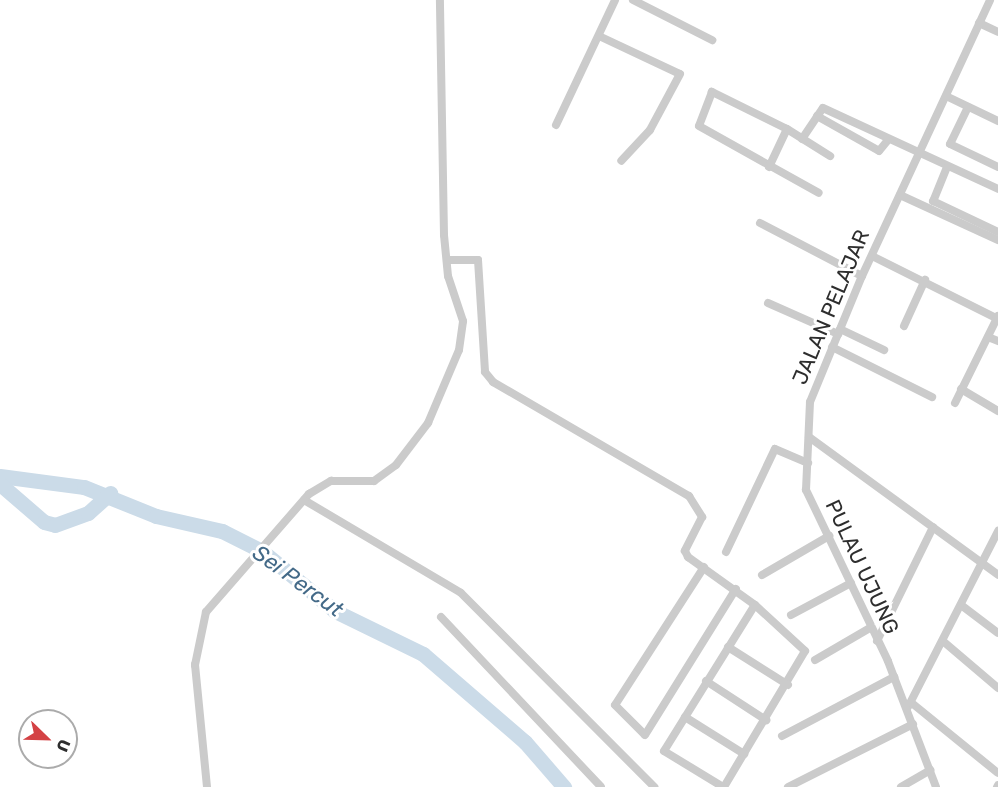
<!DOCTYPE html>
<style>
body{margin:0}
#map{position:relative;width:998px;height:787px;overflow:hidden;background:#fff;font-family:Rubik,sans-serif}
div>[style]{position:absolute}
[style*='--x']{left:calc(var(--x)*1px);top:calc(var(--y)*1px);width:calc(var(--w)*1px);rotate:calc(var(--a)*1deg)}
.river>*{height:15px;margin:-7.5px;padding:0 7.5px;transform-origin:7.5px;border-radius:7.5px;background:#cbdbe8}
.minor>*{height:8px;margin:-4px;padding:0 4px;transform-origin:4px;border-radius:4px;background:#cbcbcb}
span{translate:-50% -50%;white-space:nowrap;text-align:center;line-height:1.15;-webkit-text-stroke:6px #fff;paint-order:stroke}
.street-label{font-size:21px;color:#2e2e2e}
.water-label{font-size:22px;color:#446a88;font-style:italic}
.north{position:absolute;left:18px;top:709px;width:60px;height:60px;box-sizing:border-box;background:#fff;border:2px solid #ababab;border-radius:50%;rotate:113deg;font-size:16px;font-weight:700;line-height:24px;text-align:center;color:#2e2e2e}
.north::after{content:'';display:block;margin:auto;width:21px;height:27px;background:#d44245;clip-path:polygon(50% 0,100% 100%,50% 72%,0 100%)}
</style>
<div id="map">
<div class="river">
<i style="--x:0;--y:476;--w:85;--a:7.5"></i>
<i style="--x:84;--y:487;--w:78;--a:21.9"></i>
<i style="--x:156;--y:516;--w:68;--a:12.8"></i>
<i style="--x:222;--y:531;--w:45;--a:26.6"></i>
<i style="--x:262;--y:551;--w:94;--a:39.4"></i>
<i style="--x:335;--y:611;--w:98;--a:26"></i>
<i style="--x:423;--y:654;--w:135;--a:40.8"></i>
<i style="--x:525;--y:742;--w:60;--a:49.1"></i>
<i style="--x:0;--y:484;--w:58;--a:40.8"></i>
<i style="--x:44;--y:522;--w:11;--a:15"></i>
<i style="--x:55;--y:525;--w:35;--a:-20"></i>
<i style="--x:88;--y:513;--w:30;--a:-42"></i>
</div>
<div class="minor">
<i style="--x:633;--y:0;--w:89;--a:26.9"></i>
<i style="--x:979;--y:23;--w:21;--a:25"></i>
<i style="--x:599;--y:36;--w:89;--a:25.1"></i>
<i style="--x:680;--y:74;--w:64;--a:118.2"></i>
<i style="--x:650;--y:130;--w:42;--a:133.1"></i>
<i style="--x:946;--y:96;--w:58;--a:25.7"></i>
<i style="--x:968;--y:107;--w:41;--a:115.9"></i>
<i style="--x:950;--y:144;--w:53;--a:25.6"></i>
<i style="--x:817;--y:116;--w:71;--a:29.4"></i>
<i style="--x:879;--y:151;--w:13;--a:-51"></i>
<i style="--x:556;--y:125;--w:138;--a:-64.7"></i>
<i style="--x:787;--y:129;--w:84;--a:-153.7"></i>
<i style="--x:712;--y:92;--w:36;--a:111"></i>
<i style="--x:699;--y:126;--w:137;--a:29.2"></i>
<i style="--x:802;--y:139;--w:37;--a:-56"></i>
<i style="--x:823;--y:108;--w:193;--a:24.8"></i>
<i style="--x:769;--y:167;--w:42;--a:-64.7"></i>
<i style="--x:787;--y:129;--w:51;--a:32.1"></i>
<i style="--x:947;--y:167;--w:37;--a:112"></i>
<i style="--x:933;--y:201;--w:72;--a:25.5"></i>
<i style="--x:900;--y:195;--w:108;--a:24.7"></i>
<i style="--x:760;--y:223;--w:115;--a:27.5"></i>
<i style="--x:872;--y:256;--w:139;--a:26.6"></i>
<i style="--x:447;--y:260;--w:31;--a:0"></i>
<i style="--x:478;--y:260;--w:112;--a:86.4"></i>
<i style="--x:485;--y:372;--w:13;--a:51"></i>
<i style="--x:493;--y:382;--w:227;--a:30.2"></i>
<i style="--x:689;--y:496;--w:25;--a:58"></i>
<i style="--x:702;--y:517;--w:38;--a:117"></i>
<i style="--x:685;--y:551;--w:7;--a:63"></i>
<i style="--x:688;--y:557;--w:82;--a:35.6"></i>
<i style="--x:755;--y:605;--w:68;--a:42.6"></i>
<i style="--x:805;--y:651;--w:158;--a:120.8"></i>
<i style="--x:768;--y:303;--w:77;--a:23.9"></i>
<i style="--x:904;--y:326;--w:51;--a:-65.5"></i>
<i style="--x:840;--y:329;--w:49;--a:25.5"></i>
<i style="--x:988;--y:337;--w:11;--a:22"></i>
<i style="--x:832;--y:347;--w:112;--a:26.6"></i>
<i style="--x:961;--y:389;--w:43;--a:30.7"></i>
<i style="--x:955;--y:403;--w:97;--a:-63.7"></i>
<i style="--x:809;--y:437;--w:234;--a:36.1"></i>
<i style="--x:304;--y:500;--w:182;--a:30.6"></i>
<i style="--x:461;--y:593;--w:274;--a:45.1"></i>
<i style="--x:726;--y:552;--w:114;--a:-64.6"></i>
<i style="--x:775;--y:449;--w:36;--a:23"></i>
<i style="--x:704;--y:567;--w:164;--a:122.8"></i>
<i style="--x:615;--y:705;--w:42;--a:45"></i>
<i style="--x:645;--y:735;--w:172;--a:-58.1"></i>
<i style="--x:762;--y:575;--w:78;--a:-30.2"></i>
<i style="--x:961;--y:605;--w:46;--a:37.1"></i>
<i style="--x:791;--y:615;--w:68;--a:-28.1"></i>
<i style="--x:441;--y:617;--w:233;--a:46.7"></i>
<i style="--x:877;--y:641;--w:127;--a:-63.8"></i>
<i style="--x:944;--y:642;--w:71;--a:40.4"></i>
<i style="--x:728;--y:647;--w:71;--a:32.3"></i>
<i style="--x:815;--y:660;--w:64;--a:-30.2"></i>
<i style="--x:706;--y:681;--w:72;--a:33"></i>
<i style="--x:913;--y:704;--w:109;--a:39.1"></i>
<i style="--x:908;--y:707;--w:198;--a:-62.9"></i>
<i style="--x:685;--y:717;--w:70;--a:32.1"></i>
<i style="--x:782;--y:736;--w:127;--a:-27.8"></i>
<i style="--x:207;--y:787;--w:123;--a:-95.6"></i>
<i style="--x:195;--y:665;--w:54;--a:-78.3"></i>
<i style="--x:206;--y:612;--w:157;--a:-48.9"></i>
<i style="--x:309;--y:494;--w:26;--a:-31"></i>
<i style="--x:331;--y:481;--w:43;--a:0"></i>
<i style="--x:374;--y:481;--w:27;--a:-36"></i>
<i style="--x:396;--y:465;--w:53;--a:-52.7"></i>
<i style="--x:428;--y:423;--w:79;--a:-67"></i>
<i style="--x:459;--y:350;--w:29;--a:-82"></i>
<i style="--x:463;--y:321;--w:47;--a:-108.4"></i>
<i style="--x:448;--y:276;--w:41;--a:-95.6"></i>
<i style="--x:444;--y:235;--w:235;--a:-91"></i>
<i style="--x:723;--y:787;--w:69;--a:-148.6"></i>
<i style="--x:664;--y:751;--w:172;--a:-58.1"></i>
<i style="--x:788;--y:787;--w:140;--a:-26.7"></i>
<i style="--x:901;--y:787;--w:34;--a:-30"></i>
<i style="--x:936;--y:787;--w:135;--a:-110.9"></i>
<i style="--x:888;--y:661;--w:190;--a:-115.6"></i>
<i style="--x:806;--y:490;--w:88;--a:-87.4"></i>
<i style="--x:810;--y:402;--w:136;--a:-67.6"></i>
<i style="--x:862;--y:276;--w:304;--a:-65.1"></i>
<i style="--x:997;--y:787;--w:2;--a:-63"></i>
</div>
<div class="street-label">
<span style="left:831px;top:307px;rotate:-67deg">JALAN PELAJAR</span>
<span style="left:862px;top:567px;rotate:65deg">PULAU UJUNG</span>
</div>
<div class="water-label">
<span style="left:298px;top:581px;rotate:36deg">Sei Percut</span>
</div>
<div class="north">U</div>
</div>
